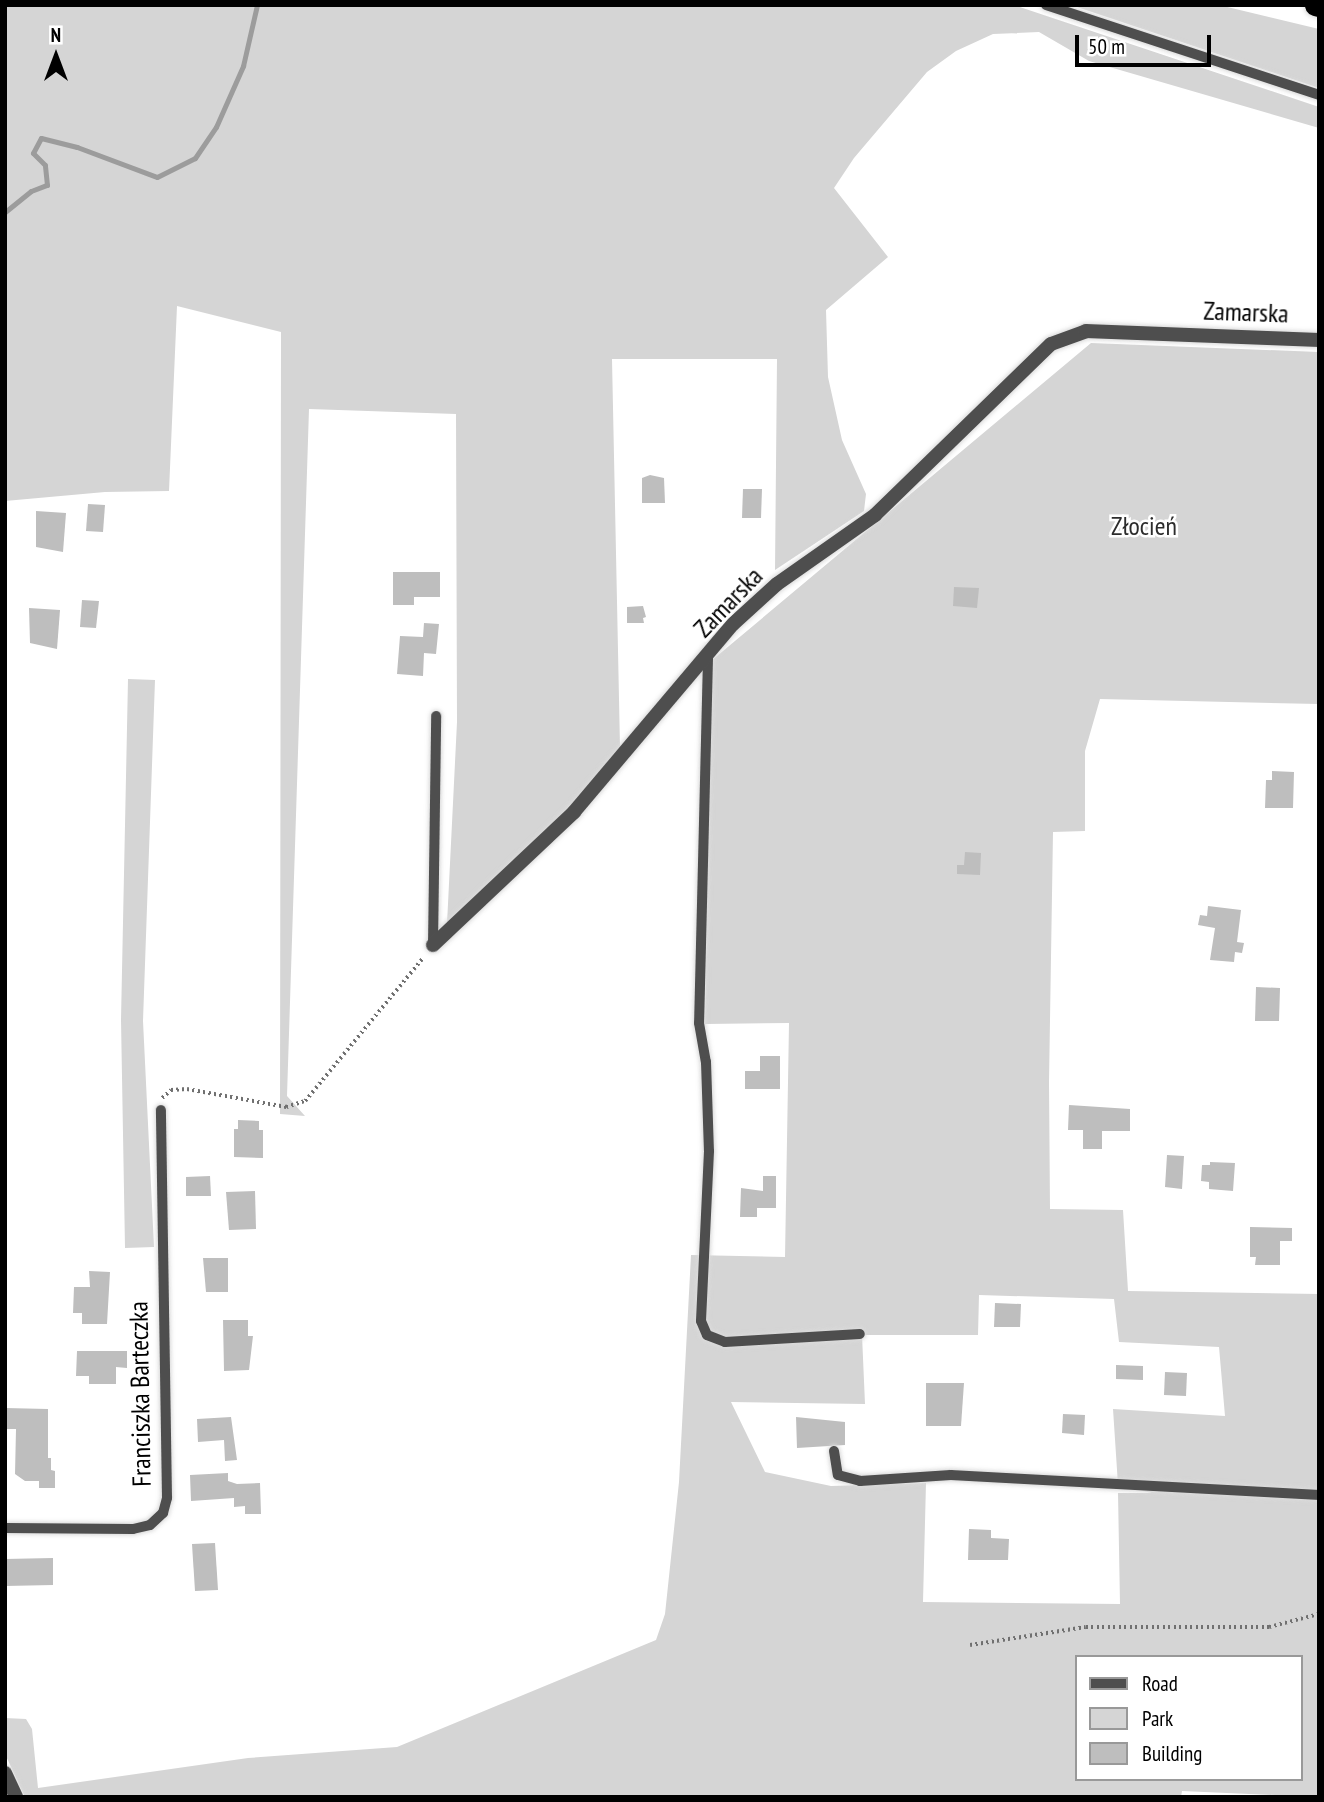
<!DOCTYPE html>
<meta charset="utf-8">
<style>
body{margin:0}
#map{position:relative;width:1324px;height:1802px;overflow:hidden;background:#fff;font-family:"PT Sans Narrow",sans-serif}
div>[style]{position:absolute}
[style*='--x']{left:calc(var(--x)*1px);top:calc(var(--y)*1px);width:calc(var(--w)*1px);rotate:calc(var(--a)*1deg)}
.green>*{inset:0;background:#d5d5d5}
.stream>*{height:5px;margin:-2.5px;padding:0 2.5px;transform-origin:2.5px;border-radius:2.5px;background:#9c9c9c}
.building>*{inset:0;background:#bebebe}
.path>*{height:3.5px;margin-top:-1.75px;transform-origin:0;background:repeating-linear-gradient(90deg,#707070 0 2px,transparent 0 5.5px)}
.roads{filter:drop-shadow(0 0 2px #dbdbdb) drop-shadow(0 0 2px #dbdbdb)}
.service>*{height:10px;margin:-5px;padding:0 5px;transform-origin:5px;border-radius:5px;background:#4e4e4e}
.minor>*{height:14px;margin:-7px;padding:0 7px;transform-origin:7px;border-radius:7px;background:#4e4e4e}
.motorway>*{height:21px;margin:-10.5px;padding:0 10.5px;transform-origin:10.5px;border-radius:10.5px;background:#000}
span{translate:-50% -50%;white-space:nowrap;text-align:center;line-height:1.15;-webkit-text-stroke:5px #fff;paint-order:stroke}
.street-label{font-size:26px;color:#000}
.park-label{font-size:26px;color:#2c2c2c}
.frame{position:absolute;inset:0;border:7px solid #000;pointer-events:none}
.legend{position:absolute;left:1075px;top:1655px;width:228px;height:126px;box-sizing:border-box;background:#fff;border:2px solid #999;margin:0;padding:9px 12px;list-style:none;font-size:21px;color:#000}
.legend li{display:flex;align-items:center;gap:14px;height:35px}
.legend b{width:35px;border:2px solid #999}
.north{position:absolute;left:21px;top:21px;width:70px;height:70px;-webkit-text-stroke:5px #fff;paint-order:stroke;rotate:0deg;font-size:19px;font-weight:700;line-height:28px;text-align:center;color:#000}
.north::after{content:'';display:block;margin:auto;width:24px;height:32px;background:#000;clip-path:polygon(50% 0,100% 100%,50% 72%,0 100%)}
.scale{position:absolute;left:1075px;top:35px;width:136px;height:32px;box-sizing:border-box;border:4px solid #000;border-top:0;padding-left:9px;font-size:21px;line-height:24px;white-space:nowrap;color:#000;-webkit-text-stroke:5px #fff;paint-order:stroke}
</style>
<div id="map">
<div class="green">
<i style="clip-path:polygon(5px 5px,1014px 5px,1319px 107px,1319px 128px,1089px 61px,1039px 32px,993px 34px,956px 51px,927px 72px,854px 158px,834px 188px,888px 257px,826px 310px,828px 377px,842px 440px,866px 494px,864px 511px,775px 570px,777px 359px,612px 359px,620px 747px,573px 805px,447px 924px,457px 722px,456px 414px,309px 409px,287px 1096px,305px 1116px,280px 1114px,281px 332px,177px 306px,169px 491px,105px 492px,5px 501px)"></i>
<i style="clip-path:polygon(1071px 5px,1219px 5px,1319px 29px,1319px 88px)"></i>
<i style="clip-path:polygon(evenodd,1091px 343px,1319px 352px,1319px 704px,1100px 699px,1085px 751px,1085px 831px,1053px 832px,1049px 1083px,1050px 1209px,1123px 1210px,1128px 1291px,1319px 1294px,1319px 1797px,1182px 1791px,1181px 1797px,25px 1797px,5px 1754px,5px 1718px,26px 1719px,32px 1729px,38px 1788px,248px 1758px,397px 1747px,656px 1640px,665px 1614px,679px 1482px,691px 1255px,785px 1257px,789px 1023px,705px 1024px,711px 661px,1091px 343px,979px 1295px,1114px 1299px,1119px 1342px,1219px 1347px,1225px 1416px,1113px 1409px,1118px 1485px,1152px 1493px,1118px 1493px,1120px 1604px,923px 1602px,926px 1483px,831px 1486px,765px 1472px,731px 1402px,865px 1404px,862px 1335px,978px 1335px,979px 1295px,1091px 343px,1077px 1657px,1301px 1657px,1301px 1779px,1077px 1779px,1077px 1657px)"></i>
<i style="clip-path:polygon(128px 679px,155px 680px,143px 1021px,154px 1247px,125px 1248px,121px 1020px)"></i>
</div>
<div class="stream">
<i style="--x:5;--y:212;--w:33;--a:-39"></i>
<i style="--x:31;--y:191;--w:17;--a:-21"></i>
<i style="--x:47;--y:185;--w:20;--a:-96"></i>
<i style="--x:45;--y:165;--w:17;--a:-135"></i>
<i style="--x:33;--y:153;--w:17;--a:-62"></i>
<i style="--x:41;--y:138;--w:37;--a:14"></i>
<i style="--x:77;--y:147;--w:85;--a:20.6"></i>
<i style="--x:157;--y:177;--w:42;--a:-26.6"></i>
<i style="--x:195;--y:158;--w:37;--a:-56"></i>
<i style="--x:216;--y:127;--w:67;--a:-66.1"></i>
<i style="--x:243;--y:66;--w:63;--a:-77.1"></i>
</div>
<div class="building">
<i style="clip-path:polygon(650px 475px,664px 478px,665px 503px,642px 503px,642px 478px)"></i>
<i style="clip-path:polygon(743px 489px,762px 489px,761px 518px,742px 518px)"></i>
<i style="clip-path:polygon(88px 504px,105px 505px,103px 532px,86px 531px)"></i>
<i style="clip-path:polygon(36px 511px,66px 513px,63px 552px,36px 547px)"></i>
<i style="clip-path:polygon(393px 572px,440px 572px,440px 597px,414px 597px,414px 605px,393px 605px)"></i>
<i style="clip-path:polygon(954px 587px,979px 588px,977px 608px,953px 606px)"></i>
<i style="clip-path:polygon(82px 600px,99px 601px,96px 628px,80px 627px)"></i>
<i style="clip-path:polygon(643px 606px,646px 617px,643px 618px,644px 623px,627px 623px,627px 607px)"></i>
<i style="clip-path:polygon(29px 608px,60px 610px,57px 649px,30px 643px)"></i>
<i style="clip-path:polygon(424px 623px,439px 624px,436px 654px,424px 653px,423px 676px,397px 674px,400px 636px,423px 637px)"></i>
<i style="clip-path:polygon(1272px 771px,1294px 772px,1293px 808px,1265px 808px,1266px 780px,1272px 780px)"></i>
<i style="clip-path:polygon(965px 852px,981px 853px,980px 875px,957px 874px,957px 865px,964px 865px)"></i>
<i style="clip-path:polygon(1208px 906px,1241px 910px,1237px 942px,1244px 943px,1242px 953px,1235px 952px,1234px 962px,1210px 960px,1215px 928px,1198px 925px,1200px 915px,1207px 916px)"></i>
<i style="clip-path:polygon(1256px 987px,1280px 988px,1279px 1021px,1255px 1021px)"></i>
<i style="clip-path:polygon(760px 1056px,780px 1056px,780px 1089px,745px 1089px,745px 1071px,760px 1071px)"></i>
<i style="clip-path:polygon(1069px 1105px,1130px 1109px,1130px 1131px,1102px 1131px,1102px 1149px,1083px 1149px,1083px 1130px,1068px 1130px)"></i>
<i style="clip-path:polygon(238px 1120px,259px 1121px,259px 1130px,263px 1130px,263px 1158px,234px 1157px,234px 1129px,238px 1129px)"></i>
<i style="clip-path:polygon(1167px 1155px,1184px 1156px,1182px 1189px,1165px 1187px)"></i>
<i style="clip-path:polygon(1210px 1162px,1235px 1163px,1233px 1191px,1209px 1189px,1209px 1182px,1201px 1181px,1202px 1165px,1210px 1165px)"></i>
<i style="clip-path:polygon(210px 1176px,211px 1196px,186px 1196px,186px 1177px)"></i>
<i style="clip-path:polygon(763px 1176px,776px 1176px,776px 1208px,757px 1208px,757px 1217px,740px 1217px,741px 1188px,763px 1191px)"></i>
<i style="clip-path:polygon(255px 1191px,256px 1229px,229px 1230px,226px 1192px)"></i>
<i style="clip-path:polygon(1250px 1227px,1292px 1228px,1292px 1241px,1280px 1241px,1280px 1265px,1255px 1265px,1256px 1257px,1250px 1257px)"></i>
<i style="clip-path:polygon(203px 1258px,228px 1258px,228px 1292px,206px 1292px)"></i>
<i style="clip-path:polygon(89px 1271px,110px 1272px,107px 1324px,82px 1324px,82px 1313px,73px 1313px,74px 1287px,90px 1287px)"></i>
<i style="clip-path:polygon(995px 1303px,1021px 1304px,1020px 1327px,994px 1327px)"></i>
<i style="clip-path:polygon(223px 1320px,248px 1320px,248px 1336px,253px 1336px,249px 1370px,224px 1371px)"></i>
<i style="clip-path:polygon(77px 1351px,127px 1351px,127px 1368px,116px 1367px,116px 1384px,89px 1384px,89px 1376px,76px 1376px)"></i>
<i style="clip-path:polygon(1116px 1365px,1143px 1366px,1143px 1380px,1116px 1379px)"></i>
<i style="clip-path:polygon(1165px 1372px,1187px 1373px,1186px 1396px,1164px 1395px)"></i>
<i style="clip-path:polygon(926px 1383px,964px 1383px,961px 1426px,926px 1426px)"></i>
<i style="clip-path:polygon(5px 1408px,48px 1409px,48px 1458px,51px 1458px,51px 1470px,55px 1471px,55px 1488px,39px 1488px,39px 1481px,25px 1481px,15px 1474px,16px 1429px,5px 1429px)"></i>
<i style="clip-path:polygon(1063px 1414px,1085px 1415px,1084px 1435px,1062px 1433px)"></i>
<i style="clip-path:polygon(231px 1417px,237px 1460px,225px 1461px,224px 1440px,198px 1442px,197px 1419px)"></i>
<i style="clip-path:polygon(796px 1417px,845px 1422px,845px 1445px,797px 1448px)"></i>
<i style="clip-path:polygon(228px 1473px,228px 1481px,237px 1484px,260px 1483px,261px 1514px,245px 1514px,245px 1506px,234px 1507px,234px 1498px,191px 1501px,190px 1475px)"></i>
<i style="clip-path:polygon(969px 1529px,991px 1530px,991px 1538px,1009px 1539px,1008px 1560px,968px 1560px)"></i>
<i style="clip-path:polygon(215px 1543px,218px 1590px,195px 1591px,192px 1544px)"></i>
<i style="clip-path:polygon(53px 1558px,53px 1585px,5px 1586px,5px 1559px)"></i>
</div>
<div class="path">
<i style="--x:162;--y:1098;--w:12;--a:-42"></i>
<i style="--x:171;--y:1090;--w:16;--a:-4"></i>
<i style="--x:187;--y:1089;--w:101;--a:10.3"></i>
<i style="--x:286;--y:1107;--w:20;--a:-18"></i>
<i style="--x:305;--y:1101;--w:185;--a:-50.5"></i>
<i style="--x:970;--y:1645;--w:117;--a:-8.8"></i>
<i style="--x:1086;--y:1627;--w:183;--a:0"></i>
<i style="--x:1269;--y:1627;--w:52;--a:-14.6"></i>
</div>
<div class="roads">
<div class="service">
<i style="--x:1046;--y:5;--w:287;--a:18.2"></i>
<i style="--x:708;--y:658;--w:365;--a:91.4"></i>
<i style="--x:699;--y:1023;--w:40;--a:80"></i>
<i style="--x:706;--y:1062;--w:89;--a:88.1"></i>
<i style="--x:709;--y:1151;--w:170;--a:92.7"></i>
<i style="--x:701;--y:1321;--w:15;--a:67"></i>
<i style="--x:707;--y:1335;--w:19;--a:21"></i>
<i style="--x:725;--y:1342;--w:135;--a:-3.4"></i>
<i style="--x:433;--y:945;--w:229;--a:-89.2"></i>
<i style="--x:834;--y:1451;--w:24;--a:81"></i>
<i style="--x:838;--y:1475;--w:23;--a:15"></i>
<i style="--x:860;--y:1481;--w:91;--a:-3.8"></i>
<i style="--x:951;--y:1475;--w:369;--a:3.1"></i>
<i style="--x:5;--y:1528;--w:128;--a:0.4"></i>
<i style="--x:133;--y:1529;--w:17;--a:-13"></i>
<i style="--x:150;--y:1525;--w:18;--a:-43"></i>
<i style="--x:163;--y:1513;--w:16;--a:-75"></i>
<i style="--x:167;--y:1498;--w:388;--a:-90.9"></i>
</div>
<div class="minor">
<i style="--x:433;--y:945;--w:194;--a:-43.3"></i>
<i style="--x:574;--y:812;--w:246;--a:-49.8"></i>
<i style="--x:733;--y:624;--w:59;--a:-42.3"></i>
<i style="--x:777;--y:584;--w:120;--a:-35.1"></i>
<i style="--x:875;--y:515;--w:245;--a:-44.2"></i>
<i style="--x:1051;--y:344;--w:37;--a:-20"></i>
<i style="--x:1086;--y:331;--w:233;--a:2.2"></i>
<i style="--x:5;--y:1773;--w:26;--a:65"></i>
</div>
<div class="motorway">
<i style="--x:1315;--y:5;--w:4;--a:14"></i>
</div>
</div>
<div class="street-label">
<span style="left:1246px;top:312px;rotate:2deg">Zamarska</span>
<span style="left:728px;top:602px;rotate:-46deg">Zamarska</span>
<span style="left:140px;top:1394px;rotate:-91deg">Franciszka Barteczka</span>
</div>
<div class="park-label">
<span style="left:1144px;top:526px">Złocień</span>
</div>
<div class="frame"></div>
<ul class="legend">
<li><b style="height:9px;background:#4e4e4e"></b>Road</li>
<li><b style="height:19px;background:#d5d5d5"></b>Park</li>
<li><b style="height:19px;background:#bebebe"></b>Building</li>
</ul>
<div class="north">N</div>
<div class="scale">50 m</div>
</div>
